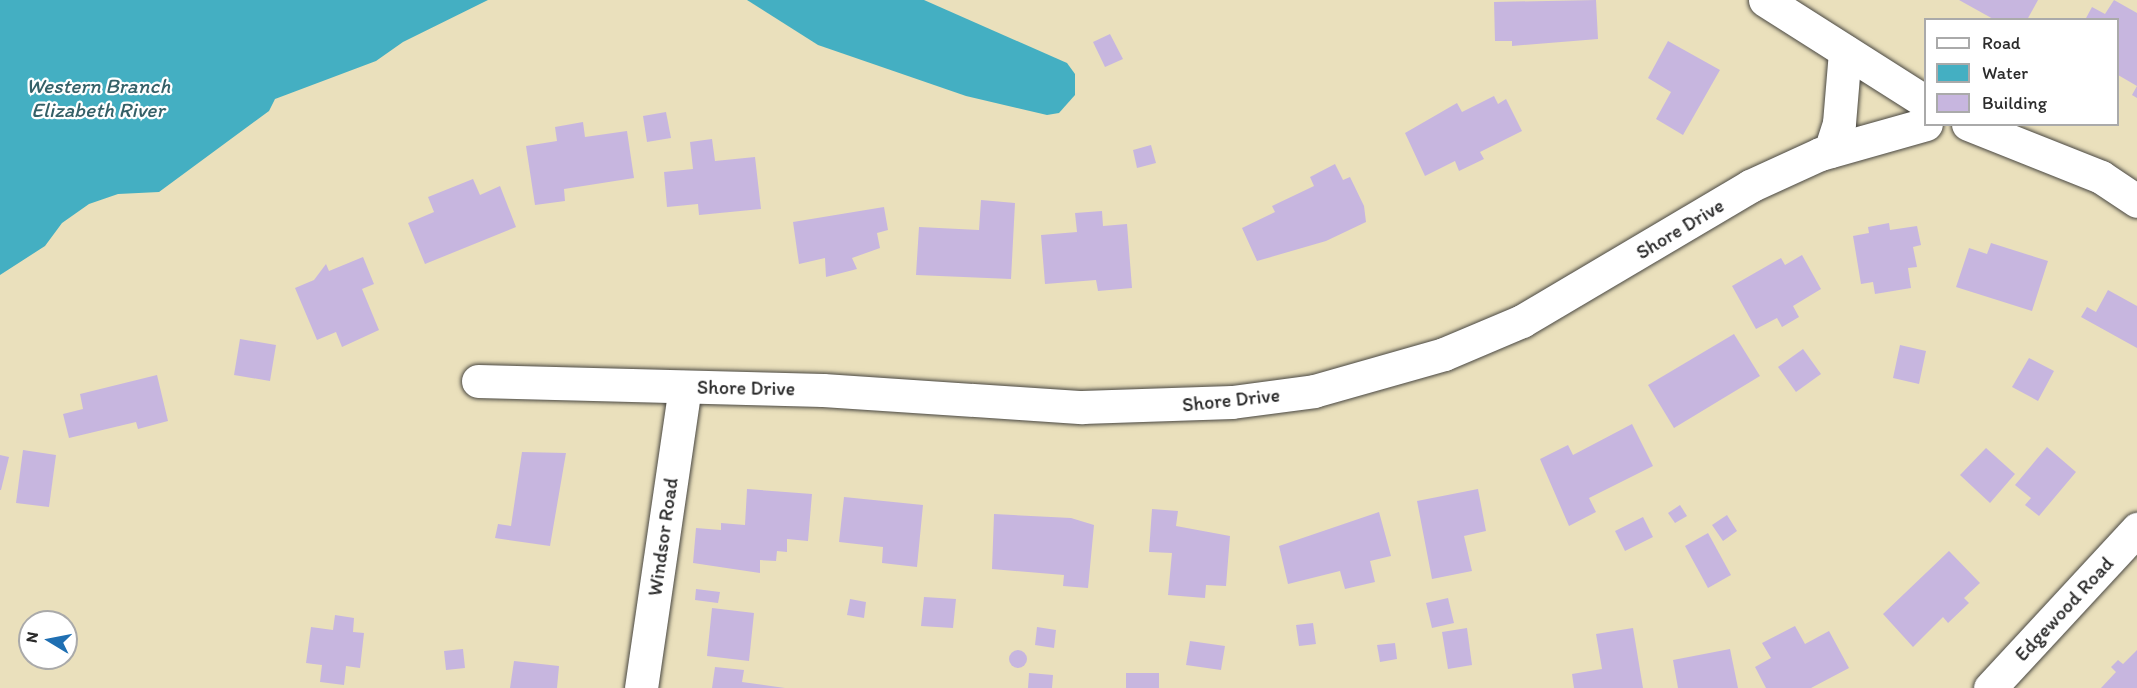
<!DOCTYPE html>
<style>
body{margin:0}
#map{position:relative;width:2137px;height:688px;overflow:hidden;background:#eae0bc;font-family:Itim,sans-serif}
div>[style]{position:absolute}
[style*='--x']{left:calc(var(--x)*1px);top:calc(var(--y)*1px);width:calc(var(--w)*1px);rotate:calc(var(--a)*1deg)}
.water>*{inset:0;background:#44afc2}
.building>*{inset:0;background:#c7b6df}
.round{border-radius:50%}
.roads{filter:drop-shadow(0 0 2px #484641) drop-shadow(0 0 2px #484641)}
.street>*{height:33px;margin:-16.5px;padding:0 16.5px;transform-origin:16.5px;border-radius:16.5px;background:#fff}
span{translate:-50% -50%;white-space:nowrap;text-align:center;line-height:1.15;-webkit-text-stroke:4.5px #fff;paint-order:stroke}
.street-label{font-size:20px;color:#2b2b2b}
.water-label{font-size:21px;color:#356067;font-style:italic}
.legend{position:absolute;left:1924px;top:18px;width:195px;height:108px;box-sizing:border-box;background:#fff;border:2px solid #aaa;margin:0;padding:8px 10px;list-style:none;font-size:18px;color:#2b2b2b}
.legend li{display:flex;align-items:center;gap:12px;height:30px}
.legend b{width:30px;border:2px solid #aaa}
.north{position:absolute;left:18px;top:610px;width:60px;height:60px;box-sizing:border-box;background:#fff;border:2px solid #aaa;border-radius:50%;rotate:280deg;font-size:16px;font-weight:700;line-height:24px;text-align:center;color:#2b2b2b}
.north::after{content:'';display:block;margin:auto;width:21px;height:27px;background:#1f6fb2;clip-path:polygon(50% 0,100% 100%,50% 72%,0 100%)}
</style>
<div id="map">
<div class="water">
<i style="clip-path:polygon(0 0,488px 0,403px 42px,376px 61px,275px 99px,269px 111px,159px 192px,118px 194px,89px 204px,62px 223px,45px 246px,0 275px)"></i>
<i style="clip-path:polygon(747px 0,924px 0,1067px 63px,1075px 74px,1075px 95px,1059px 113px,1047px 115px,966px 96px,818px 45px)"></i>
</div>
<div class="building">
<i style="clip-path:polygon(1596px 0,1598px 39px,1512px 46px,1512px 41px,1495px 41px,1494px 2px)"></i>
<i style="clip-path:polygon(1959px 0,2038px 0,2027px 20px,1995px 20px)"></i>
<i style="clip-path:polygon(2114px 0,2137px 13px,2137px 98px,2132px 95px,2137px 86px,2118px 75px,2118px 20px,2085px 20px,2092px 7px,2105px 14px)"></i>
<i style="clip-path:polygon(1110px 34px,1123px 59px,1105px 67px,1093px 42px)"></i>
<i style="clip-path:polygon(1668px 41px,1720px 70px,1683px 135px,1656px 119px,1671px 92px,1648px 78px)"></i>
<i style="clip-path:polygon(1494px 96px,1498px 104px,1506px 99px,1522px 131px,1480px 152px,1484px 159px,1459px 171px,1455px 161px,1425px 176px,1405px 133px,1457px 103px,1462px 112px)"></i>
<i style="clip-path:polygon(666px 112px,671px 138px,647px 142px,643px 116px)"></i>
<i style="clip-path:polygon(583px 122px,585px 137px,627px 131px,634px 178px,564px 189px,565px 201px,535px 205px,526px 146px,557px 141px,555px 127px)"></i>
<i style="clip-path:polygon(712px 139px,715px 161px,755px 157px,761px 209px,699px 215px,698px 204px,667px 207px,664px 172px,693px 169px,690px 142px)"></i>
<i style="clip-path:polygon(1151px 145px,1156px 163px,1137px 168px,1133px 150px)"></i>
<i style="clip-path:polygon(1335px 164px,1343px 180px,1350px 177px,1364px 206px,1366px 222px,1326px 241px,1257px 261px,1242px 228px,1275px 212px,1272px 206px,1314px 186px,1310px 177px)"></i>
<i style="clip-path:polygon(473px 179px,480px 195px,500px 186px,516px 227px,425px 264px,408px 223px,434px 212px,428px 197px)"></i>
<i style="clip-path:polygon(981px 200px,1015px 203px,1011px 279px,916px 275px,919px 227px,979px 230px)"></i>
<i style="clip-path:polygon(884px 207px,888px 230px,877px 233px,880px 248px,852px 258px,857px 269px,826px 277px,825px 258px,799px 264px,793px 222px)"></i>
<i style="clip-path:polygon(1102px 211px,1103px 226px,1127px 224px,1132px 288px,1098px 291px,1096px 280px,1045px 284px,1041px 235px,1077px 232px,1075px 213px)"></i>
<i style="clip-path:polygon(1889px 223px,1890px 230px,1917px 226px,1921px 245px,1913px 247px,1917px 267px,1908px 268px,1911px 288px,1875px 294px,1873px 282px,1861px 284px,1853px 236px,1869px 233px,1868px 227px)"></i>
<i style="clip-path:polygon(1991px 243px,2048px 261px,2032px 311px,1956px 287px,1969px 248px,1987px 254px)"></i>
<i style="clip-path:polygon(1802px 255px,1821px 289px,1793px 306px,1799px 317px,1782px 327px,1777px 318px,1756px 329px,1732px 286px,1781px 258px,1785px 265px)"></i>
<i style="clip-path:polygon(363px 257px,374px 284px,362px 289px,379px 330px,342px 347px,336px 332px,317px 340px,295px 288px,314px 280px,326px 264px,329px 271px)"></i>
<i style="clip-path:polygon(2108px 290px,2137px 306px,2137px 348px,2081px 317px,2087px 307px,2096px 312px)"></i>
<i style="clip-path:polygon(1734px 334px,1760px 376px,1674px 428px,1648px 385px)"></i>
<i style="clip-path:polygon(240px 339px,276px 345px,270px 381px,234px 375px)"></i>
<i style="clip-path:polygon(1900px 345px,1926px 351px,1919px 384px,1893px 378px)"></i>
<i style="clip-path:polygon(1803px 349px,1821px 374px,1796px 392px,1778px 367px)"></i>
<i style="clip-path:polygon(2029px 358px,2054px 371px,2038px 401px,2012px 387px)"></i>
<i style="clip-path:polygon(157px 375px,168px 421px,138px 429px,136px 422px,69px 438px,63px 414px,83px 409px,80px 394px)"></i>
<i style="clip-path:polygon(1632px 424px,1653px 466px,1589px 498px,1596px 512px,1569px 526px,1540px 459px,1568px 445px,1573px 455px)"></i>
<i style="clip-path:polygon(2047px 447px,2076px 472px,2039px 516px,2025px 505px,2031px 498px,2015px 485px)"></i>
<i style="clip-path:polygon(1986px 448px,2015px 474px,1990px 503px,1960px 475px)"></i>
<i style="clip-path:polygon(23px 450px,56px 455px,49px 507px,16px 503px)"></i>
<i style="clip-path:polygon(522px 452px,566px 453px,550px 546px,495px 538px,498px 524px,511px 526px)"></i>
<i style="clip-path:polygon(0 455px,9px 457px,1px 490px,0 490px)"></i>
<i style="clip-path:polygon(747px 489px,812px 494px,808px 541px,787px 539px,787px 552px,777px 551px,776px 561px,760px 560px,760px 573px,693px 563px,696px 528px,721px 530px,721px 523px,745px 525px)"></i>
<i style="clip-path:polygon(1478px 489px,1486px 531px,1464px 536px,1472px 571px,1432px 579px,1417px 501px)"></i>
<i style="clip-path:polygon(844px 497px,923px 505px,917px 567px,882px 563px,883px 547px,839px 542px)"></i>
<i style="clip-path:polygon(1680px 505px,1687px 516px,1675px 523px,1668px 513px)"></i>
<i style="clip-path:polygon(1152px 509px,1178px 511px,1176px 526px,1230px 536px,1226px 586px,1206px 585px,1205px 598px,1168px 595px,1172px 553px,1149px 552px)"></i>
<i style="clip-path:polygon(1379px 512px,1391px 556px,1370px 561px,1375px 582px,1345px 589px,1340px 571px,1288px 584px,1279px 546px)"></i>
<i style="clip-path:polygon(994px 514px,1071px 518px,1094px 525px,1088px 588px,1063px 586px,1064px 575px,992px 569px)"></i>
<i style="clip-path:polygon(1727px 515px,1737px 531px,1723px 541px,1712px 525px)"></i>
<i style="clip-path:polygon(1643px 517px,1653px 537px,1625px 551px,1615px 531px)"></i>
<i style="clip-path:polygon(1708px 533px,1731px 575px,1708px 588px,1685px 546px)"></i>
<i style="clip-path:polygon(1949px 551px,1980px 583px,1964px 598px,1969px 603px,1948px 623px,1943px 617px,1913px 647px,1883px 614px)"></i>
<i style="clip-path:polygon(696px 589px,720px 592px,718px 603px,695px 600px)"></i>
<i style="clip-path:polygon(924px 597px,956px 599px,953px 628px,921px 626px)"></i>
<i style="clip-path:polygon(1448px 598px,1454px 623px,1432px 628px,1426px 603px)"></i>
<i style="clip-path:polygon(850px 599px,866px 602px,864px 618px,847px 615px)"></i>
<i style="clip-path:polygon(712px 608px,754px 613px,749px 661px,707px 656px)"></i>
<i style="clip-path:polygon(335px 615px,354px 618px,353px 632px,364px 633px,360px 668px,346px 666px,344px 685px,320px 682px,322px 665px,306px 663px,311px 627px,333px 630px)"></i>
<i style="clip-path:polygon(1313px 623px,1316px 644px,1299px 646px,1296px 625px)"></i>
<i style="clip-path:polygon(1795px 626px,1805px 644px,1829px 631px,1849px 668px,1811px 688px,1766px 688px,1755px 667px,1771px 658px,1762px 643px)"></i>
<i style="clip-path:polygon(1037px 627px,1056px 630px,1054px 648px,1035px 645px)"></i>
<i style="clip-path:polygon(1467px 628px,1472px 665px,1448px 669px,1442px 632px)"></i>
<i style="clip-path:polygon(1633px 628px,1643px 688px,1574px 688px,1572px 674px,1602px 669px,1596px 634px)"></i>
<i style="clip-path:polygon(1190px 641px,1225px 646px,1221px 670px,1186px 665px)"></i>
<i style="clip-path:polygon(1395px 643px,1397px 659px,1380px 662px,1377px 645px)"></i>
<i style="clip-path:polygon(463px 649px,465px 668px,446px 670px,444px 651px)"></i>
<i style="clip-path:polygon(1730px 649px,1738px 688px,1678px 688px,1673px 660px)"></i>
<i style="clip-path:polygon(2137px 650px,2137px 688px,2101px 688px,2116px 672px,2111px 667px,2118px 660px,2123px 664px)"></i>
<i class="round" style="left:1009px;top:650px;width:18px;height:18px"></i>
<i style="clip-path:polygon(514px 661px,559px 666px,557px 688px,510px 688px)"></i>
<i style="clip-path:polygon(715px 667px,744px 670px,742px 682px,785px 688px,712px 688px)"></i>
<i style="clip-path:polygon(1029px 673px,1053px 675px,1052px 688px,1028px 688px)"></i>
<i style="clip-path:polygon(1126px 673px,1159px 673px,1159px 688px,1126px 688px)"></i>
</div>
<div class="roads">
<div class="street">
<i style="--x:1765;--y:0;--w:191;--a:32.4"></i>
<i style="--x:1968;--y:124;--w:143;--a:21.7"></i>
<i style="--x:2101;--y:177;--w:43;--a:33.7"></i>
<i style="--x:1830;--y:151;--w:29;--a:-72"></i>
<i style="--x:1839;--y:123;--w:72;--a:-85.2"></i>
<i style="--x:478;--y:381;--w:345;--a:1.5"></i>
<i style="--x:823;--y:390;--w:260;--a:3.8"></i>
<i style="--x:1082;--y:407;--w:150;--a:-1.9"></i>
<i style="--x:1232;--y:402;--w:83;--a:-7.6"></i>
<i style="--x:1314;--y:391;--w:135;--a:-15.9"></i>
<i style="--x:1444;--y:354;--w:85;--a:-22.9"></i>
<i style="--x:1522;--y:321;--w:265;--a:-30.6"></i>
<i style="--x:1750;--y:186;--w:77;--a:-24.6"></i>
<i style="--x:1820;--y:154;--w:110;--a:-15.8"></i>
<i style="--x:641;--y:688;--w:304;--a:-81.7"></i>
<i style="--x:1990;--y:688;--w:217;--a:-47.2"></i>
</div>
</div>
<div class="street-label">
<span style="left:1680px;top:229px;rotate:-31deg">Shore Drive</span>
<span style="left:746px;top:388px;rotate:1deg">Shore Drive</span>
<span style="left:1231px;top:400px;rotate:-6deg">Shore Drive</span>
<span style="left:663px;top:537px;rotate:-82deg">Windsor Road</span>
<span style="left:2064px;top:609px;rotate:-47deg">Edgewood Road</span>
</div>
<div class="water-label">
<span style="left:98px;top:98px">Western Branch<br>Elizabeth River</span>
</div>
<ul class="legend">
<li><b style="height:8px;background:#fff"></b>Road</li>
<li><b style="height:16px;background:#44afc2"></b>Water</li>
<li><b style="height:16px;background:#c7b6df"></b>Building</li>
</ul>
<div class="north">N</div>
</div>
